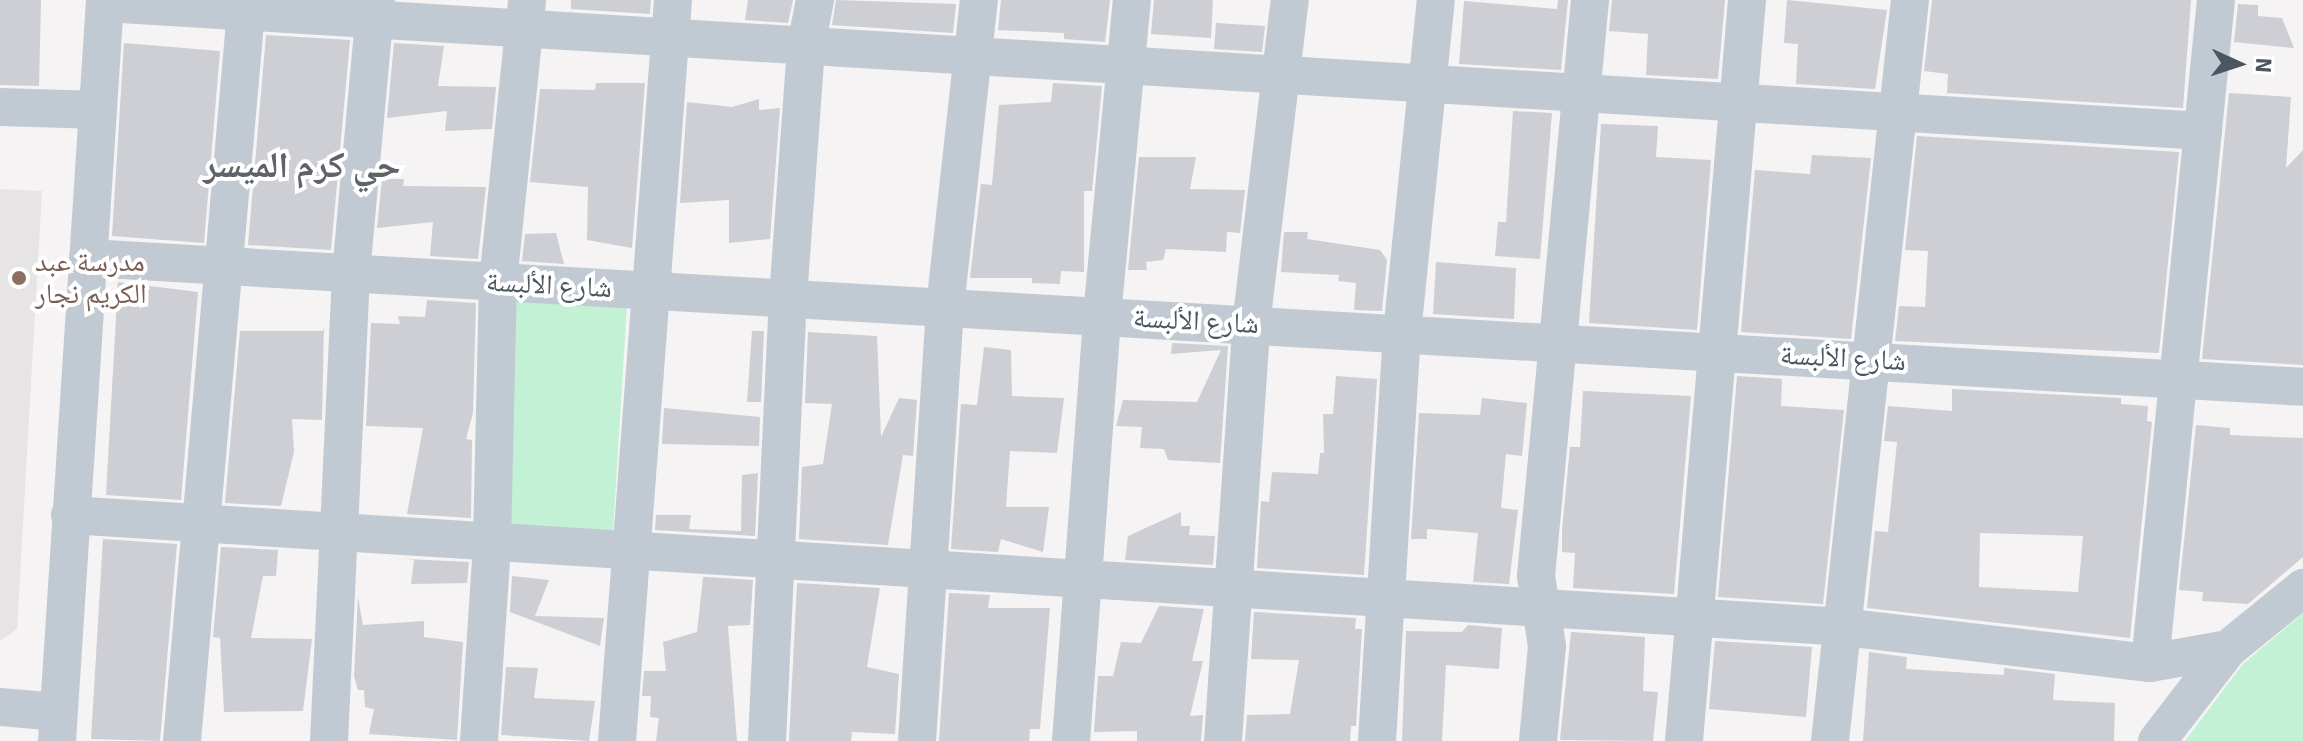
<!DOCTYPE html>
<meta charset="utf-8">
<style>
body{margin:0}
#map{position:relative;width:2303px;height:741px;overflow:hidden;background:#f5f3f3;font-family:Signika,"Noto Naskh Arabic",sans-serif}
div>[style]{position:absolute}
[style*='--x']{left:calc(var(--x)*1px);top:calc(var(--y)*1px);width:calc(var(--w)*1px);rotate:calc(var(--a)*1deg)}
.education>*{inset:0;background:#e6e4e5}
.green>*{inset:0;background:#c3f1d5}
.building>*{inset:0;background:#cdcfd5}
.minor>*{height:38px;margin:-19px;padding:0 19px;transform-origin:19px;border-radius:19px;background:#c1cad2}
.dots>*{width:22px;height:22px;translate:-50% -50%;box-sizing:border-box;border:4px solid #fff;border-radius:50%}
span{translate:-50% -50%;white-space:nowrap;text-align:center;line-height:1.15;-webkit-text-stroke:8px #fff;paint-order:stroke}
.education-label{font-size:28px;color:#785e54}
.left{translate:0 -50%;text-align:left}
.street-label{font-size:28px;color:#4a5661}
.district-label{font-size:36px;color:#5f6368;font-weight:700}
.north{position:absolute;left:2199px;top:24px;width:80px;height:80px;-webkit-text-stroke:6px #fff;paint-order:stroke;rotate:93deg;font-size:22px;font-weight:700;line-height:32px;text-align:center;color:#4a5661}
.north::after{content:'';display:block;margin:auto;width:28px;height:36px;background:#4a5661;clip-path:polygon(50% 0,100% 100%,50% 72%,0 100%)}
</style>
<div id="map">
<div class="education">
<i style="clip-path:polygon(0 189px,42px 191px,17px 629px,0 641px)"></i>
</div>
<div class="green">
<i style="clip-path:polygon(515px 294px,627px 305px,613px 531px,505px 525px)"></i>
<i style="clip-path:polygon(2303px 613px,2303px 741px,2185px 741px,2243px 664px)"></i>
</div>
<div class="building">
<i style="clip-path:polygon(0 0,41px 0,39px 86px,0 85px)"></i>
<i style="clip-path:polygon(571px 0,651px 0,650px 14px,571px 9px)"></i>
<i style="clip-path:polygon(748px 0,793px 0,788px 23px,745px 20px)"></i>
<i style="clip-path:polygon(836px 0,956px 4px,953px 33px,832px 25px)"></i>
<i style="clip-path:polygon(1001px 0,1110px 0,1105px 42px,1064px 39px,1064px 33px,998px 30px)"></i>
<i style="clip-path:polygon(1154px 0,1213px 0,1211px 38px,1151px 34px)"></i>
<i style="clip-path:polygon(1558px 0,1568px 0,1561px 70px,1459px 64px,1464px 1px,1557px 9px)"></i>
<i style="clip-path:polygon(1612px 0,1725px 0,1718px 79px,1646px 75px,1648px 34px,1609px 31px)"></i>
<i style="clip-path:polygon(1787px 0,1887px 10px,1875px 89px,1796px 84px,1798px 44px,1784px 43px)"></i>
<i style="clip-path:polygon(1932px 0,2191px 0,2183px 108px,1947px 93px,1948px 74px,1924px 71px)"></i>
<i style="clip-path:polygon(2238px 4px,2258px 5px,2258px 16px,2282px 18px,2294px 48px,2234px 42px)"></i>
<i style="clip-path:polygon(1216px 23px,1265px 26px,1262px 52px,1214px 49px)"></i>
<i style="clip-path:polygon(266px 35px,350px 40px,331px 250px,248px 245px)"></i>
<i style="clip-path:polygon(124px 43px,220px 51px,204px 243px,112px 236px)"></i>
<i style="clip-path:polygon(394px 43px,444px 46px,438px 86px,496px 87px,492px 129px,445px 131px,447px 111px,387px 118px)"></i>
<i style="clip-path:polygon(596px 83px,645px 83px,632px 248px,587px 240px,588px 187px,530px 182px,540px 89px,595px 90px)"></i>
<i style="clip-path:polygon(1053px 83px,1102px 86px,1092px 191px,1084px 191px,1084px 272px,1061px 271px,1060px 284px,1032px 283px,1032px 278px,970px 278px,981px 184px,992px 185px,999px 105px,1051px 102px)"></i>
<i style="clip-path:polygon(2229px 93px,2291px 97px,2286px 168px,2303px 150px,2303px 365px,2202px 359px)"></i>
<i style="clip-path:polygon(759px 99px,759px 110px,780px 108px,770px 239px,729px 243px,729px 200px,680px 203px,687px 102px,732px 107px)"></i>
<i style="clip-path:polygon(1513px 111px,1552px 113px,1540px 259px,1495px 256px,1498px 222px,1506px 222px)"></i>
<i style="clip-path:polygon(1601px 124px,1658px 126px,1656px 157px,1711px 160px,1697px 330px,1589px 323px)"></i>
<i style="clip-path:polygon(1917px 136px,2179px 152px,2159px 353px,1895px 341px,1899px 306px,1925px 307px,1928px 251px,1905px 250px)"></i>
<i style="clip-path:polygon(1812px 155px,1871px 158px,1851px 339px,1741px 332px,1755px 170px,1810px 174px)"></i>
<i style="clip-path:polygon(1139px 157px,1196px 157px,1190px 189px,1245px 190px,1240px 233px,1227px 232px,1226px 252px,1166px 249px,1163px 260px,1146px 262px,1147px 270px,1128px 270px)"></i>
<i style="clip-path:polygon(382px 179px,404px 179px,403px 186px,486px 187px,478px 259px,430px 256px,433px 222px,377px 228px)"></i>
<i style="clip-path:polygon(1284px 232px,1308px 232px,1307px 239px,1380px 250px,1387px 260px,1382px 311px,1354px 310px,1356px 283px,1338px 281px,1339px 275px,1281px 272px)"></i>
<i style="clip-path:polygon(556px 233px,564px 264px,522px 261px,525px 234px)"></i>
<i style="clip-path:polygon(1436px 262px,1516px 268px,1514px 319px,1433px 314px)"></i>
<i style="clip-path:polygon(118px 282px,198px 292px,181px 500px,106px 495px)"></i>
<i style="clip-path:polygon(427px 300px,476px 303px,473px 413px,466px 439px,472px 440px,471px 518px,407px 514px,423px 428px,366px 426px,371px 323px,400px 324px,398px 316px,425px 317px)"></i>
<i style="clip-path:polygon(324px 325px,322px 420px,292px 419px,294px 452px,281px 506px,225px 503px,240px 331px,323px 331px)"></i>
<i style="clip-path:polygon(752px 331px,764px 331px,761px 402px,747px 402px)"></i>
<i style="clip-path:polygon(808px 332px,877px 336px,881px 437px,899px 398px,917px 400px,913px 456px,903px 455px,888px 545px,799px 539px,802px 467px,823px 464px,832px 404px,805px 403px)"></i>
<i style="clip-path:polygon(1172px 343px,1228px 346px,1220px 463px,1168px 460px,1164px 449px,1140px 448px,1142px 427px,1116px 426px,1123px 400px,1197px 402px,1221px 350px,1171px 354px)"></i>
<i style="clip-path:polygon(984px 347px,1011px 350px,1012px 396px,1064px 398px,1057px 453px,1010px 451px,1006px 507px,1049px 507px,1043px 552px,1001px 539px,998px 552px,951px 549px,961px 404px,977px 405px)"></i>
<i style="clip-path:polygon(1336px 376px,1377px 379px,1364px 575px,1257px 568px,1261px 501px,1269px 502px,1272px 472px,1318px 474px,1320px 453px,1324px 453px,1323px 414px,1333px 414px)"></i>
<i style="clip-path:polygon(1737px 376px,1782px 379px,1781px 406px,1844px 410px,1823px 604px,1718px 597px)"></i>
<i style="clip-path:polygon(evenodd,1952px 389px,2121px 398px,2121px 404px,2148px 406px,2147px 421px,2152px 422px,2130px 638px,1867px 608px,1875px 531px,1888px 532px,1897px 442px,1884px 441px,1888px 406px,1952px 411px,1952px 389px,1980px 533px,2083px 536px,2078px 592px,1979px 587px,1980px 533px)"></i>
<i style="clip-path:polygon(1583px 391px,1691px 396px,1674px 594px,1573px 588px,1575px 553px,1562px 552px,1562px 530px,1570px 447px,1580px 447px)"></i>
<i style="clip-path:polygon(1482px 398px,1527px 403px,1522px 456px,1506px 454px,1501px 508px,1518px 510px,1509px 584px,1473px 582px,1478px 533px,1427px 529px,1427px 539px,1411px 539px,1419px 413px,1480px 415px)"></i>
<i style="clip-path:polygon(664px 408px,760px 417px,759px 446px,662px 444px)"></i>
<i style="clip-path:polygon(2196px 425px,2230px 428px,2230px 435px,2303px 438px,2303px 557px,2248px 604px,2202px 601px,2203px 592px,2179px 590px)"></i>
<i style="clip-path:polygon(758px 473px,755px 536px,655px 530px,656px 515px,691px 515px,689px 529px,741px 531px,742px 475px)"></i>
<i style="clip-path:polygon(1181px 512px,1181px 526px,1190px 526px,1189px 535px,1215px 536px,1213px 565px,1125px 560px,1128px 536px)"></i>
<i style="clip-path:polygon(103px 539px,177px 544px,160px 741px,91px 739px)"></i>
<i style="clip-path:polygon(221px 547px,278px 550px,276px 576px,263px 576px,251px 638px,312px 639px,303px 711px,224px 712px,220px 638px,213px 637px)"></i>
<i style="clip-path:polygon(406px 559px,469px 562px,467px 583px,411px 584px,414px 560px)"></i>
<i style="clip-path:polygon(512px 576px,549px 580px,535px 616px,604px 618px,600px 646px,510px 612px)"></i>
<i style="clip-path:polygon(691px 576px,753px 580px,750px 625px,728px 626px,737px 741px,656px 741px,659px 718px,650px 717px,651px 696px,642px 696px,644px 671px,666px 671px,663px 642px,697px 632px,703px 577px)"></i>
<i style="clip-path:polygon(797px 583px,880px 588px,867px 667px,899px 674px,895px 734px,852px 732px,851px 741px,789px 741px)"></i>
<i style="clip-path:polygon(949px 593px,990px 595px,988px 608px,1050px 608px,1040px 729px,1030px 729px,1029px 741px,939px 741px)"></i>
<i style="clip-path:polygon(358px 597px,363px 625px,424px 621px,424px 637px,463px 642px,457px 740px,369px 734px,374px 709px,365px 707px,364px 690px,358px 690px,354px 676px)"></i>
<i style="clip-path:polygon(1159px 606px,1204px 609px,1192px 661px,1203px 661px,1190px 716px,1203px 715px,1201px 741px,1137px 741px,1137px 731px,1094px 732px,1098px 676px,1113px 676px,1121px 642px,1141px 643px)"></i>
<i style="clip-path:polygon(1254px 612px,1356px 618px,1355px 629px,1362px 629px,1356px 726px,1351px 726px,1350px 741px,1245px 741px,1247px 715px,1290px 714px,1299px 660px,1251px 659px)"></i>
<i style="clip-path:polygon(1468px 625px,1502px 628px,1499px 669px,1446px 665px,1442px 741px,1402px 741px,1406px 631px,1462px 632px)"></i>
<i style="clip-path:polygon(1571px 632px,1645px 637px,1643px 691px,1658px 692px,1653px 741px,1560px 740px)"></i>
<i style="clip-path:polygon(1715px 641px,1812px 647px,1806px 717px,1709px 709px)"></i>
<i style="clip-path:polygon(1869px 652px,1907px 657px,1906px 669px,2004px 675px,2004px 668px,2055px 674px,2053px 700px,2115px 703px,2114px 741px,1863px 741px)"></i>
<i style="clip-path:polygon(506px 667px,538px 668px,534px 698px,595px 701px,589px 741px,501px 735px)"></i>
</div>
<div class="minor">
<i style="--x:105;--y:3;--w:2102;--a:3.49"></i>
<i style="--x:0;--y:107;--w:98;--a:1.8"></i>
<i style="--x:88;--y:258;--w:2219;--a:3.33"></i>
<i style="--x:70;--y:515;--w:1777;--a:3.61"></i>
<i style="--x:1843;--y:627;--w:309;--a:6.7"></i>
<i style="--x:2150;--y:663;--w:79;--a:-10.2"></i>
<i style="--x:2150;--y:663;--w:666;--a:-84.32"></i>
<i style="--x:0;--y:707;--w:58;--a:4.9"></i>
<i style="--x:57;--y:741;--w:743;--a:-86.29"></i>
<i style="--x:182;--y:741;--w:744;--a:-84.99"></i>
<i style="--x:329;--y:741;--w:469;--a:-87.3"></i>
<i style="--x:351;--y:273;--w:274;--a:-84.8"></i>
<i style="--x:479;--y:741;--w:198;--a:-86.2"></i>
<i style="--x:492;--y:543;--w:261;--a:-88.7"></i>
<i style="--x:498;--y:282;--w:283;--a:-84.1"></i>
<i style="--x:617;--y:741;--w:743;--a:-85.68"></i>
<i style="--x:767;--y:741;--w:443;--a:-87.3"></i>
<i style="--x:788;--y:298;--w:253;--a:-85.9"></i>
<i style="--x:806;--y:46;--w:47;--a:-78.9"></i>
<i style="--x:917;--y:741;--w:435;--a:-86.3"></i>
<i style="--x:945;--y:307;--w:309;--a:-83.7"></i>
<i style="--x:1071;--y:741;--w:426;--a:-85.8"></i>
<i style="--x:1102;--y:316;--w:317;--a:-84.6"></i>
<i style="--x:1223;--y:741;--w:417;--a:-86.1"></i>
<i style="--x:1251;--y:325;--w:327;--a:-83.2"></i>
<i style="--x:1377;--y:741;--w:409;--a:-86.5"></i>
<i style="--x:1402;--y:333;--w:335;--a:-84.2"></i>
<i style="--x:1538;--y:741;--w:95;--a:-84.6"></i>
<i style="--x:1547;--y:646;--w:71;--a:-98.9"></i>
<i style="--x:1536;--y:576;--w:579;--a:-84.64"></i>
<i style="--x:1684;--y:741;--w:744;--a:-85.14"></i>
<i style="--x:1830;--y:741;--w:745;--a:-83.84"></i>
<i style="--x:2157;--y:741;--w:116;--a:-52.3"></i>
<i style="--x:2228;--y:649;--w:97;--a:-39.1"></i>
</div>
<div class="dots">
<i style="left:19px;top:278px;background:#8d6e63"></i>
</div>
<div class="education-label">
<span class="left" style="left:35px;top:278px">مدرسة عبد<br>الكريم نجار</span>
</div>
<div class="street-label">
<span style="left:549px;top:285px;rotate:3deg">شارع الألبسة</span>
<span style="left:1196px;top:321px;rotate:3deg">شارع الألبسة</span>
<span style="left:1843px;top:358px;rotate:3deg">شارع الألبسة</span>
</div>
<div class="district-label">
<span style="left:302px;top:166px">حي كرم الميسر</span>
</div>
<div class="north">N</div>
</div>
